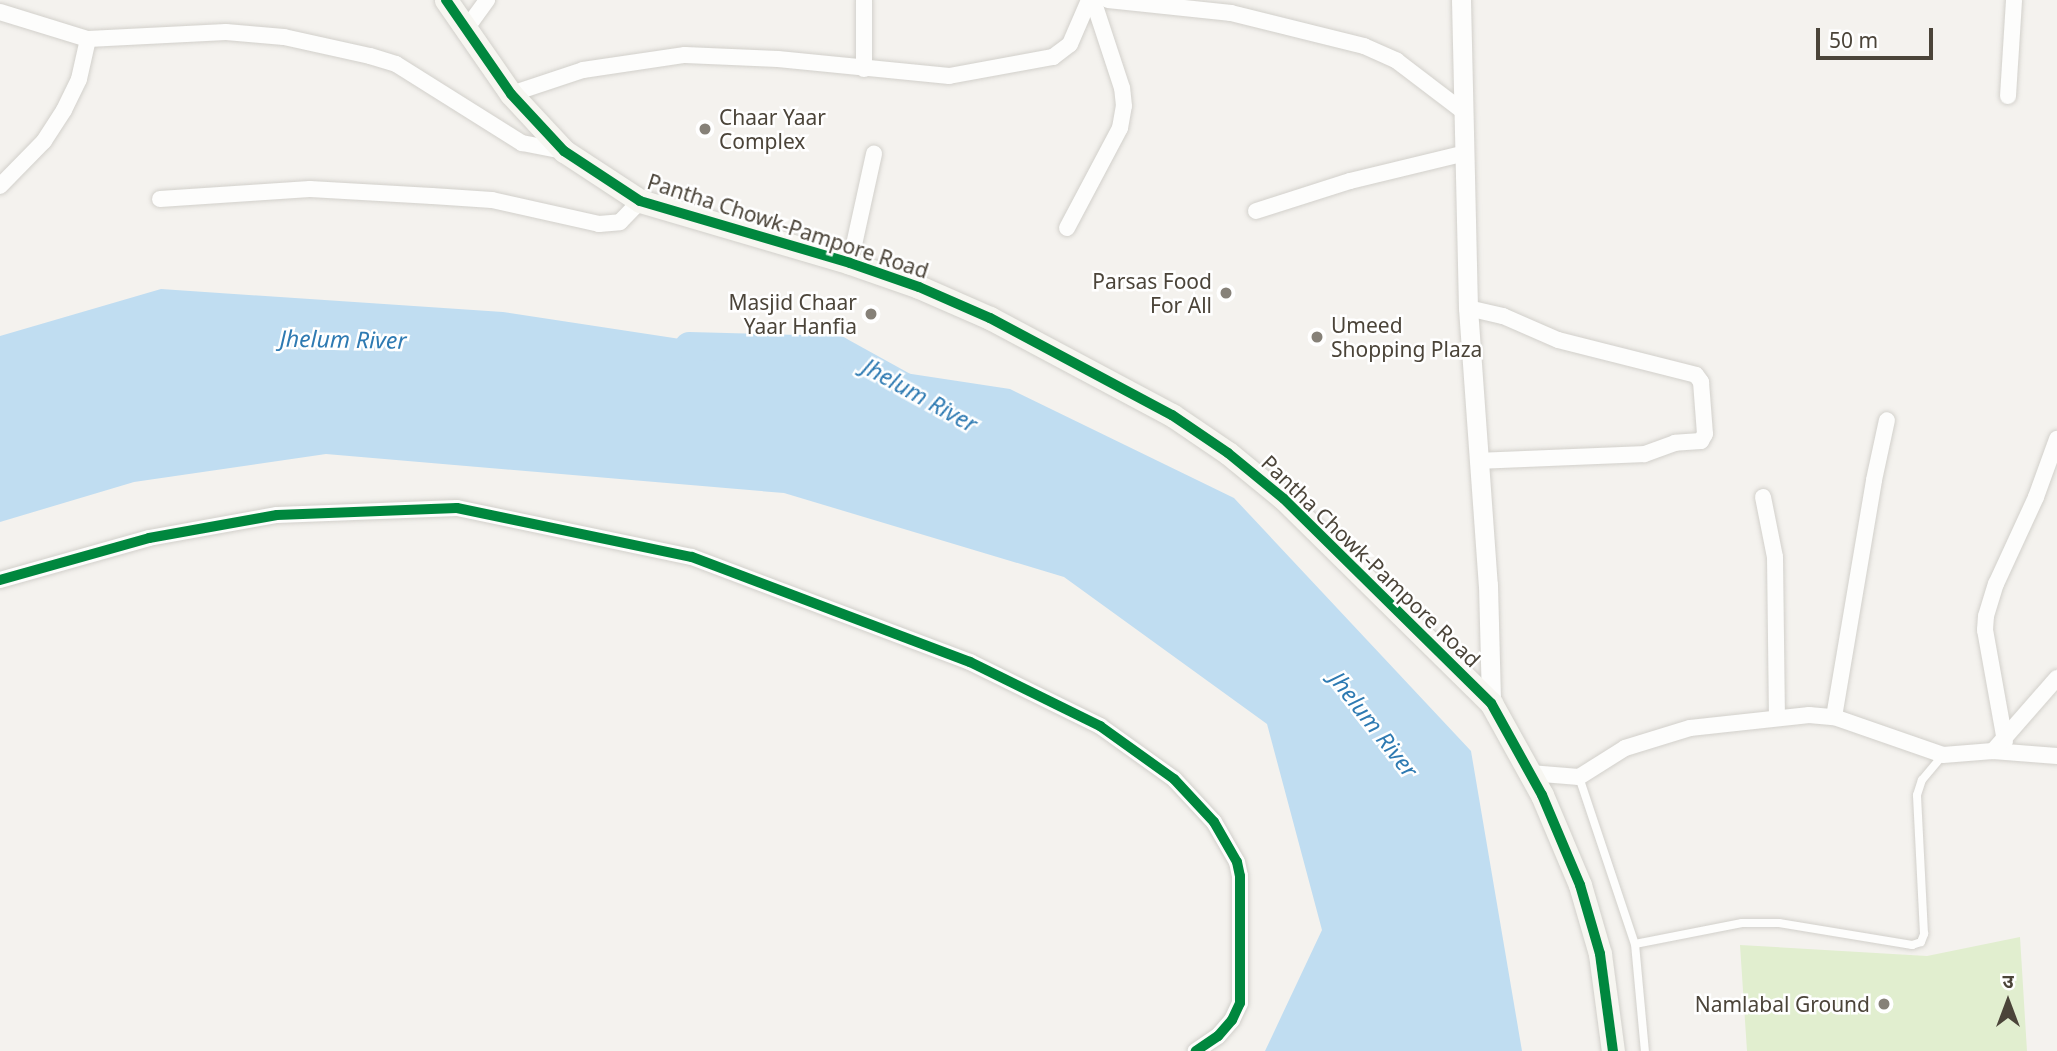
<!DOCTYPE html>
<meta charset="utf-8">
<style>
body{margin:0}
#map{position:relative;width:2057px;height:1051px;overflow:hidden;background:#f4f2ee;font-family:"Noto Sans","Noto Sans Devanagari",sans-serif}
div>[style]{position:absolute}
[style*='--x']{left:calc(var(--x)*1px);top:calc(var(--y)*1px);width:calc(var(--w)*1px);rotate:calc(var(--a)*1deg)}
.green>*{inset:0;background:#e1eecf}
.water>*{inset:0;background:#c0ddf1}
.river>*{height:28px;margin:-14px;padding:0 14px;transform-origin:14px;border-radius:14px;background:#c0ddf1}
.roads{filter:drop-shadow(0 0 2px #d2d0cb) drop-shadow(0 0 2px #d2d0cb)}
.service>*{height:8px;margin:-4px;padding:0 4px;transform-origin:4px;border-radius:4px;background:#fdfdfc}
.minor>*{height:16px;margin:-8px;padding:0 8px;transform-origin:8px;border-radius:8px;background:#fdfdfc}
.tertiary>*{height:19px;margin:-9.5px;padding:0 9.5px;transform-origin:9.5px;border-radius:9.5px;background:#fdfdfc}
.secondary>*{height:23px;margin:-11.5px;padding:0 11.5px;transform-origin:11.5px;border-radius:11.5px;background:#f7f6f1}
.cycleway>*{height:10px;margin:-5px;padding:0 5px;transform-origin:5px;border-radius:5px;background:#00873e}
.dots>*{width:19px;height:19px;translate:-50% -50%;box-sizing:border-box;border:4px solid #fff;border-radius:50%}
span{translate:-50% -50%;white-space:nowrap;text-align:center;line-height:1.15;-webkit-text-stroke:5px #fff;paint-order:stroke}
.poi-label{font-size:21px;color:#4b4439}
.left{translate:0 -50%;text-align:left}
.right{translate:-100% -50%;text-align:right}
.street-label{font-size:21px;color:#4b4439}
.water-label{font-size:23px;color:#2e7ab2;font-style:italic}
.north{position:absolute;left:1973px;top:967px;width:70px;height:70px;-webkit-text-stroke:5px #fff;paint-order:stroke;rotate:0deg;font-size:19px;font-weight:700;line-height:28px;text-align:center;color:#4b4439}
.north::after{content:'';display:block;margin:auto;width:24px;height:32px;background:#4b4439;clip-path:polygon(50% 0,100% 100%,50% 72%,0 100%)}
.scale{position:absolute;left:1816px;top:28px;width:117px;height:32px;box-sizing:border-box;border:4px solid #4b4439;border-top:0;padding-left:9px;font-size:21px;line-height:24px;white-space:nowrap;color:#4b4439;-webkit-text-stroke:5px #fff;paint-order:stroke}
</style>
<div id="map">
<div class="green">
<i style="clip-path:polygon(2020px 937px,2027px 1051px,1747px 1051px,1740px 945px,1927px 956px)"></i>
</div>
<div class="water">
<i style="clip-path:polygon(161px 289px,503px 312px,1010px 389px,1234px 498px,1471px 751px,1522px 1051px,1265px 1051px,1322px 930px,1267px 724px,1064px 577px,784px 493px,326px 454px,134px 482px,0 522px,0 336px)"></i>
</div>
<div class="river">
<i style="--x:689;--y:346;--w:149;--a:1.5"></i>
<i style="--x:838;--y:350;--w:77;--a:28.9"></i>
</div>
<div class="roads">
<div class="service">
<i style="--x:1579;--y:777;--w:176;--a:71.5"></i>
<i style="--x:1635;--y:944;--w:107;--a:84.7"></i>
<i style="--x:1635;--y:944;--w:109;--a:-11.1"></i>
<i style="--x:1742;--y:923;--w:37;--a:0"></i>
<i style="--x:1779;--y:923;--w:135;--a:9.4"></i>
<i style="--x:1912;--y:945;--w:9;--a:-18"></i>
<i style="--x:1921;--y:942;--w:9;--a:-69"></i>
<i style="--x:1924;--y:934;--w:139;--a:-92.9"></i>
<i style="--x:1917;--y:795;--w:16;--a:-72"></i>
<i style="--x:1922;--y:780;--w:33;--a:-50"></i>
</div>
<div class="minor">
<i style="--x:1108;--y:0;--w:124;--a:6"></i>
<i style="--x:1231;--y:13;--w:137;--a:13.9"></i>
<i style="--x:1364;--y:46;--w:36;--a:24"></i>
<i style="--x:1397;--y:61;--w:84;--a:37.3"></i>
<i style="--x:0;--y:12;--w:92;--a:17.1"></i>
<i style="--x:88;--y:39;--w:138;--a:-2.9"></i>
<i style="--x:226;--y:32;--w:58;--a:4.9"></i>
<i style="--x:284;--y:37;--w:88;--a:12.5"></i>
<i style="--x:370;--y:56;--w:27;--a:17"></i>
<i style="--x:396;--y:64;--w:149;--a:32.1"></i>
<i style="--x:522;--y:143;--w:43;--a:10.8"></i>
<i style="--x:466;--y:29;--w:36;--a:-54"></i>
<i style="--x:864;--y:69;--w:69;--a:-90"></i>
<i style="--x:511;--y:94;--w:76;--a:-18.4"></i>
<i style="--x:583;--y:70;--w:103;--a:-8.4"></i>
<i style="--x:685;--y:55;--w:93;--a:2.5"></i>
<i style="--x:778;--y:59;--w:172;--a:5.7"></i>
<i style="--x:949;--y:76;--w:106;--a:-10.4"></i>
<i style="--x:1053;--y:57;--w:21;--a:-37"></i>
<i style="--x:1070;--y:44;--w:48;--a:-66.6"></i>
<i style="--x:2008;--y:96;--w:96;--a:-86.4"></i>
<i style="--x:0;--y:186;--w:63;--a:-45.6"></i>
<i style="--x:44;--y:141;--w:37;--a:-57"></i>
<i style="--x:64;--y:110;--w:34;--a:-64"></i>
<i style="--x:79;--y:79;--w:41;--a:-77.3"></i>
<i style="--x:160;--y:199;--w:150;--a:-3.8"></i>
<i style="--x:310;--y:189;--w:122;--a:3.3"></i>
<i style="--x:432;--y:196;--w:60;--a:3.8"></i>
<i style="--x:492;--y:200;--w:110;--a:12.6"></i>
<i style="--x:599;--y:224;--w:21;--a:-5"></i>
<i style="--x:620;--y:222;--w:29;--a:-46"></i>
<i style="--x:1256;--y:211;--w:99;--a:-17.7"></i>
<i style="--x:1350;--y:181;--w:119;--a:-13.6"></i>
<i style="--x:1067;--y:228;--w:113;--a:-62.1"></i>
<i style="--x:1120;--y:128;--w:22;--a:-80"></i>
<i style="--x:1124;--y:106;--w:18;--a:-96"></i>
<i style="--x:1122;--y:88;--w:93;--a:-108.2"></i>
<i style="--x:850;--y:263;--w:112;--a:-77.6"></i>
<i style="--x:1468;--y:308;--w:36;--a:13"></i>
<i style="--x:1503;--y:316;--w:60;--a:23.6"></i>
<i style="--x:1558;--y:340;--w:142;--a:14.2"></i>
<i style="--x:1696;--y:375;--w:9;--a:54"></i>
<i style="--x:1701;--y:382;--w:52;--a:85.6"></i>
<i style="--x:1705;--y:434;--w:8;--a:120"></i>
<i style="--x:1701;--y:441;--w:26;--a:176"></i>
<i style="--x:1675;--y:443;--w:33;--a:160"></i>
<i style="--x:1644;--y:454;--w:166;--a:177.6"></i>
<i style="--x:1763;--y:497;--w:61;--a:78.7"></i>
<i style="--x:1775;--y:557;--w:160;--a:89.3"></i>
<i style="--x:0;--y:580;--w:155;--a:-15.7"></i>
<i style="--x:149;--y:538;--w:130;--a:-10.2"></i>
<i style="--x:277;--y:515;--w:180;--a:-2.2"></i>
<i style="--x:457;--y:508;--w:240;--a:11.8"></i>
<i style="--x:692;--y:557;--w:297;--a:20.7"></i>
<i style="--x:970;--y:662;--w:145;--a:26.2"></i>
<i style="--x:1100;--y:726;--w:91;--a:35.6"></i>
<i style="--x:1174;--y:779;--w:59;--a:47.1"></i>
<i style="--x:1214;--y:822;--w:46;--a:60.1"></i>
<i style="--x:1237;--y:862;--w:14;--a:78"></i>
<i style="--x:1240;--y:876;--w:127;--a:90"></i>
<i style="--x:1240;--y:1003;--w:19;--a:115"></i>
<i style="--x:1232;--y:1020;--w:21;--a:131"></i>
<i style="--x:1218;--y:1036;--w:27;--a:146"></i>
<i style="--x:1834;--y:717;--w:240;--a:-80.4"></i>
<i style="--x:1874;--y:480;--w:61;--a:-77.8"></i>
<i style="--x:2005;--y:741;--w:113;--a:-100.2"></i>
<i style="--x:1985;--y:630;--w:14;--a:-86"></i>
<i style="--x:1986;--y:616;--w:34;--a:-73"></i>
<i style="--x:1996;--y:584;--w:96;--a:-65.3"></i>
<i style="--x:2036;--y:497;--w:62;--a:-70.1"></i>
<i style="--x:1993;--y:751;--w:64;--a:4.5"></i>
<i style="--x:1530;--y:773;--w:49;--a:4.7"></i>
<i style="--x:1579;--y:777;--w:54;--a:-32.2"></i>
<i style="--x:1625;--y:748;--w:68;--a:-17.1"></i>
<i style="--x:1690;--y:728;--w:120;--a:-6.2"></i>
<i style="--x:1809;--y:715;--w:25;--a:5"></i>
<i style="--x:1834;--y:717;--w:115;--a:19.2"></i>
<i style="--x:1943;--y:755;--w:50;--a:-4.6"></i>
<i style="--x:1993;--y:751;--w:97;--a:-48.8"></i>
</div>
<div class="tertiary">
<i style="--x:1461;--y:0;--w:308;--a:88.7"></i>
<i style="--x:1468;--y:308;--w:278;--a:85.9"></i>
<i style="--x:1488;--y:585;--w:118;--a:88.5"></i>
</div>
<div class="secondary">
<i style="--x:446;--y:0;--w:114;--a:55.3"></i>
<i style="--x:511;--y:94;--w:78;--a:47.1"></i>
<i style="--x:564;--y:151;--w:91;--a:33.3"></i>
<i style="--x:640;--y:201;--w:219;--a:16.4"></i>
<i style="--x:850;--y:263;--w:73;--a:19.2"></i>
<i style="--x:919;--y:287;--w:77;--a:23.6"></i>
<i style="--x:990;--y:318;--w:206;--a:28.1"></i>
<i style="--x:1172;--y:415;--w:68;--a:34.2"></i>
<i style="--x:1228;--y:453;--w:72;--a:39.4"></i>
<i style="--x:1284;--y:499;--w:291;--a:44.6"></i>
<i style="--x:1491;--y:703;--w:105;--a:61"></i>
<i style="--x:1542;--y:795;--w:98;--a:67.1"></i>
<i style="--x:1580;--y:885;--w:72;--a:73.8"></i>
<i style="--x:1600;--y:954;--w:98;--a:82.4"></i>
</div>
</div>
<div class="cycleway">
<i style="--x:446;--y:0;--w:114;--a:55.3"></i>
<i style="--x:511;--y:94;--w:78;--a:47.1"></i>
<i style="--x:564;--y:151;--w:91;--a:33.3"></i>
<i style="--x:640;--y:201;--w:219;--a:16.4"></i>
<i style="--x:850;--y:263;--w:73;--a:19.2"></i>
<i style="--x:919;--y:287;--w:77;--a:23.6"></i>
<i style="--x:990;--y:318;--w:206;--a:28.1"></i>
<i style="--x:1172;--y:415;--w:68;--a:34.2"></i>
<i style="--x:1228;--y:453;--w:72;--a:39.4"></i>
<i style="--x:1284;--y:499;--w:291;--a:44.6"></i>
<i style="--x:1491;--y:703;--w:105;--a:61"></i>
<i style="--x:1542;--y:795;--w:98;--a:67.1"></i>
<i style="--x:1580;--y:885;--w:72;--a:73.8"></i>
<i style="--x:1600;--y:954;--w:98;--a:82.4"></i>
<i style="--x:0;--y:580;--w:155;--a:-15.7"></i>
<i style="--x:149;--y:538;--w:130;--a:-10.2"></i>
<i style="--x:277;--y:515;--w:180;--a:-2.2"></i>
<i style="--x:457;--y:508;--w:240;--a:11.8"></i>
<i style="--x:692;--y:557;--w:297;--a:20.7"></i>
<i style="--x:970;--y:662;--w:145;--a:26.2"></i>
<i style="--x:1100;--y:726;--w:91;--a:35.6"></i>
<i style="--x:1174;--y:779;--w:59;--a:47.1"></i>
<i style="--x:1214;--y:822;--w:46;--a:60.1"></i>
<i style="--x:1237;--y:862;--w:14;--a:78"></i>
<i style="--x:1240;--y:876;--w:127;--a:90"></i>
<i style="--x:1240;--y:1003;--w:19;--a:115"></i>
<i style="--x:1232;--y:1020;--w:21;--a:131"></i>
<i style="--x:1218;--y:1036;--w:27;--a:146"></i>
</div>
<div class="dots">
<i style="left:705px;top:129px;background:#868178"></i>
<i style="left:1226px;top:293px;background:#868178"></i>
<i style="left:871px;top:314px;background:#868178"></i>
<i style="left:1317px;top:337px;background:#868178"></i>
<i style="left:1884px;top:1004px;background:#868178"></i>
</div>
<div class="poi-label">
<span class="left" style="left:719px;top:129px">Chaar Yaar<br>Complex</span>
<span class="right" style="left:1212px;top:293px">Parsas Food<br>For All</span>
<span class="right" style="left:857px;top:314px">Masjid Chaar<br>Yaar Hanfia</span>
<span class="left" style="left:1331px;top:337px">Umeed<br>Shopping Plaza</span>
<span class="right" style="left:1870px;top:1004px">Namlabal Ground</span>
</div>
<div class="street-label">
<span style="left:788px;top:226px;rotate:18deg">Pantha Chowk-Pampore Road</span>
<span style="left:1371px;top:561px;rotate:44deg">Pantha Chowk-Pampore Road</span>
</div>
<div class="water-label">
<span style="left:343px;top:339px;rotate:1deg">Jhelum River</span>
<span style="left:920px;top:395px;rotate:29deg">Jhelum River</span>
<span style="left:1374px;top:724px;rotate:52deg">Jhelum River</span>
</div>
<div class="north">उ</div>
<div class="scale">50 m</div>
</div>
